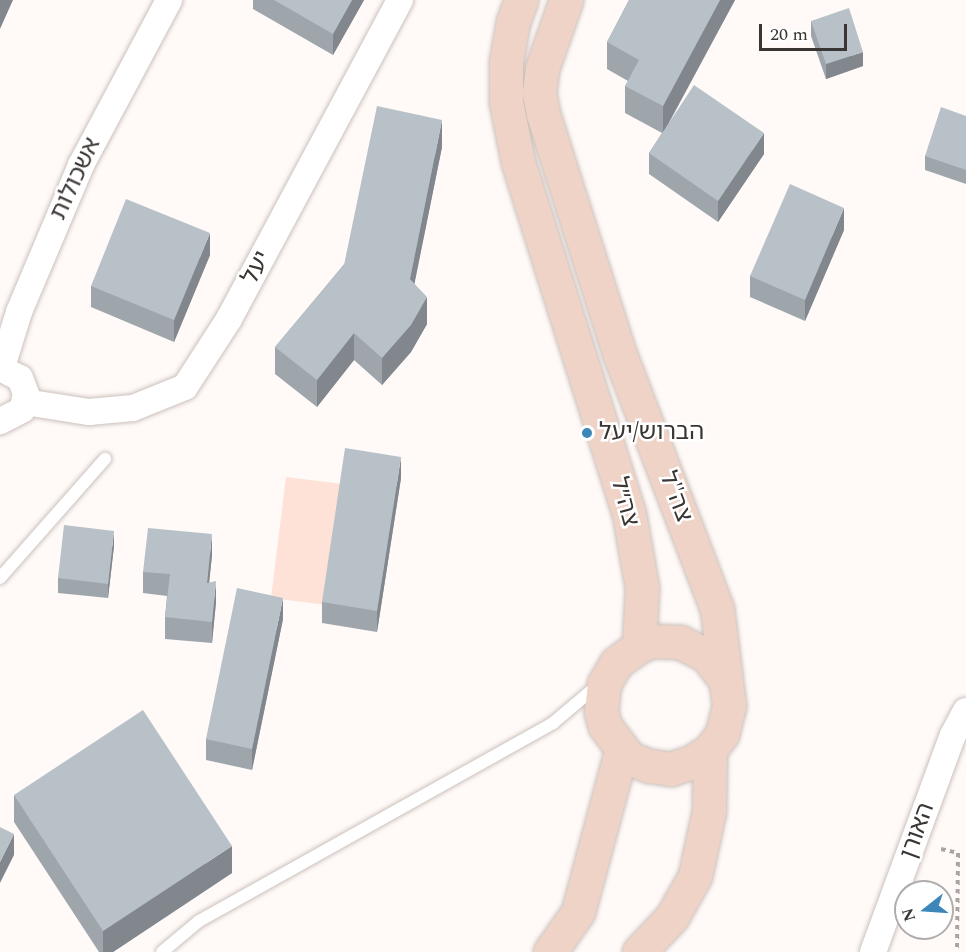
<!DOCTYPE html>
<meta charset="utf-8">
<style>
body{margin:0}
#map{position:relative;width:966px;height:952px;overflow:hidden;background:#fffaf8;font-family:Spectral,"Noto Sans Hebrew",serif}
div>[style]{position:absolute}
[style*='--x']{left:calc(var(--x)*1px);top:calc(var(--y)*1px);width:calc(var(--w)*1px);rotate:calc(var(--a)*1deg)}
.green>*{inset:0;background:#fee2d7}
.path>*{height:4px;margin-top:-2px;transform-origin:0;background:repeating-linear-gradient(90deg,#aaa5a3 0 4.5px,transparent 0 9px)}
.roads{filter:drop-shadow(0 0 2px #cbc1bc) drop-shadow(0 0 2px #cbc1bc)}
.lane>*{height:12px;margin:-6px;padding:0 6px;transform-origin:6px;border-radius:6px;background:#fff}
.street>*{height:26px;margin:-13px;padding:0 13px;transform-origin:13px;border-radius:13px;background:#fff}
.secondary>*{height:33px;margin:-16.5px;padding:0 16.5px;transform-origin:16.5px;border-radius:16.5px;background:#efd3c6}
.wall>*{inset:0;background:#9ea6ac}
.shaded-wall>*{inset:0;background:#81878c}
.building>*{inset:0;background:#b8c1c8}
.dots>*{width:16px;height:16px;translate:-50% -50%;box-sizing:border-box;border:3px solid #fff;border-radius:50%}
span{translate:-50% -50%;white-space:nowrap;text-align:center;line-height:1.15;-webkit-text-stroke:5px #fff;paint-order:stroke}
.street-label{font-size:24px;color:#393533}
.poi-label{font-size:24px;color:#393533}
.left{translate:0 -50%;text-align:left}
.north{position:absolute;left:894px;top:880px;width:60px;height:60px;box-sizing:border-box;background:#fff;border:2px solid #b0aead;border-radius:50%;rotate:253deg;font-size:16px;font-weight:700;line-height:24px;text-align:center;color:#393533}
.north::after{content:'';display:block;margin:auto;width:21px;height:27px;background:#3c86ba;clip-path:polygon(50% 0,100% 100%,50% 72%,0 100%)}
.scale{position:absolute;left:759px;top:24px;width:88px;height:27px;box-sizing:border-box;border:3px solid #393533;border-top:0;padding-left:8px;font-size:18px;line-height:21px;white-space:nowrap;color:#393533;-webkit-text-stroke:4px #fff;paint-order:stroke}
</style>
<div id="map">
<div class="green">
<i style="clip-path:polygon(286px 477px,342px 484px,327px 605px,271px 598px)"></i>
</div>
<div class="path">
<i style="--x:941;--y:849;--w:17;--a:13"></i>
<i style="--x:958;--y:853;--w:99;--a:90.6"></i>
</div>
<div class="roads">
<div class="lane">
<i style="--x:0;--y:578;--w:159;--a:-48.6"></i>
<i style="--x:162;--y:952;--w:48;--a:-40"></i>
<i style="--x:199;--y:921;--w:406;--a:-29.2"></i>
<i style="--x:553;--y:723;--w:57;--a:-40.1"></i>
</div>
<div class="street">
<i style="--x:2;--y:367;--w:58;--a:-72.8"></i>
<i style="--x:19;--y:312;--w:160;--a:-67.1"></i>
<i style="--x:81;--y:165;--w:187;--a:-61.9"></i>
<i style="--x:0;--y:368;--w:22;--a:27"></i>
<i style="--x:20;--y:378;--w:17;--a:69"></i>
<i style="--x:26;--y:394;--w:16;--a:104"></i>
<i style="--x:22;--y:410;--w:25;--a:153"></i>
<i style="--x:25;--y:402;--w:65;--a:8.9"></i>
<i style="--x:89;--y:412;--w:44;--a:-5.2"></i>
<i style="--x:133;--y:408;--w:56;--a:-22"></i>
<i style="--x:185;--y:387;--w:81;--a:-57.1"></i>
<i style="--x:229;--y:319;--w:362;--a:-61.8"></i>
<i style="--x:873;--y:952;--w:231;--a:-69.8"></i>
<i style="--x:953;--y:735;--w:27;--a:-62"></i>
</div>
<div class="secondary">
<i style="--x:521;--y:0;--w:23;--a:110"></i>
<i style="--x:513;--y:22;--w:41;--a:99.9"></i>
<i style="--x:506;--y:62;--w:40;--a:90"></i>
<i style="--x:506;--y:102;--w:61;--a:78.7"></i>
<i style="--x:518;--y:162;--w:369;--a:72.5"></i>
<i style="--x:629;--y:514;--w:75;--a:80"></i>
<i style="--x:642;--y:588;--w:58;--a:93"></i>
<i style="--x:566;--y:0;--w:73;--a:109.2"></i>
<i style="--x:542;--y:69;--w:24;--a:97"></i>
<i style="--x:539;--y:93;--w:21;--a:79"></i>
<i style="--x:543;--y:114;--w:253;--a:72.3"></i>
<i style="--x:620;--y:355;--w:272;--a:69.1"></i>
<i style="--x:717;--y:609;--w:98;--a:82.9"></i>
<i style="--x:729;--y:706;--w:29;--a:104"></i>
<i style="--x:722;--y:734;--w:20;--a:127"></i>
<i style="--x:710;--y:750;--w:22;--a:146"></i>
<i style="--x:692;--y:762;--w:22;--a:162"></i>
<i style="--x:671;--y:769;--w:22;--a:-172"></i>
<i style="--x:649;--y:766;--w:22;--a:-158"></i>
<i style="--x:629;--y:758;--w:40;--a:-127"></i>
<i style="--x:605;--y:726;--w:15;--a:-106"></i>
<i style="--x:601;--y:712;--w:28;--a:-84"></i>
<i style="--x:604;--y:684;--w:24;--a:-60"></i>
<i style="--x:616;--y:663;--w:29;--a:-36"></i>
<i style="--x:639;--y:646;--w:14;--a:-21"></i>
<i style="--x:652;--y:641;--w:28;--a:2"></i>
<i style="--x:680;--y:642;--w:29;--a:27"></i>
<i style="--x:706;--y:655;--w:28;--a:52"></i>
<i style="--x:550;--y:952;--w:49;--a:-55"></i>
<i style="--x:578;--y:912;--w:167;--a:-75"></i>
<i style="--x:639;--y:952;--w:48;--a:-46.7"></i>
<i style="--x:672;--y:917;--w:47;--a:-60.7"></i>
<i style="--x:695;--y:876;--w:66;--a:-77.8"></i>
<i style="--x:709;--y:811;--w:61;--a:-89.1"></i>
</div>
</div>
<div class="wall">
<i style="clip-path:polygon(253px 0,364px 0,333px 55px,253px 9px)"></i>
<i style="clip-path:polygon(629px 0,735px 0,669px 123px,764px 154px,718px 222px,649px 174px,649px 153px,662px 133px,625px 113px,625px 86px,628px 81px,607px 69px,607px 42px)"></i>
<i style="clip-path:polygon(811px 21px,863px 66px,826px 79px,811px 36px)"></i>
<i style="clip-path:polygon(966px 116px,966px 184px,925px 170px,925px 156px)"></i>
<i style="clip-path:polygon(442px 147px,414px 284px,427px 324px,411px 352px,382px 385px,354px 360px,317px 407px,275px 374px,275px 347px)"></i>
<i style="clip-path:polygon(844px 230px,805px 321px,750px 297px,750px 276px)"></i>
<i style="clip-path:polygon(210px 255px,174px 342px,91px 307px,91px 286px)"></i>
<i style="clip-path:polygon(401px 478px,377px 632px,322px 623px,322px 602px)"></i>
<i style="clip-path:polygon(114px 546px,108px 598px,58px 593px,58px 578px)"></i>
<i style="clip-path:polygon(212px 555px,209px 582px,216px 602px,212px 643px,165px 639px,165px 617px,167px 596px,143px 593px,143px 572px)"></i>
<i style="clip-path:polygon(283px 619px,252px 770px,206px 760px,206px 739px)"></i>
<i style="clip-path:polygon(14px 795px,232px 873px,113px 952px,99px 952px,14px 822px)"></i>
</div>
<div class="shaded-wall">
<i style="clip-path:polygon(0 0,13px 0,0 29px)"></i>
<i style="clip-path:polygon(352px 0,364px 0,333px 55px,333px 34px)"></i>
<i style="clip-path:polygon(720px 0,735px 0,663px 133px,663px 106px)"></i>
<i style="clip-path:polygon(863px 52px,863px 66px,826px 79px,826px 64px)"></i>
<i style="clip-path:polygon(442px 120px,442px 147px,410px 306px,410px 279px)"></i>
<i style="clip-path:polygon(764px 133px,764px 154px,718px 222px,718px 201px)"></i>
<i style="clip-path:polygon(844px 208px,844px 230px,805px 321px,805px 300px)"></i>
<i style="clip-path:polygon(210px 233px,210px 255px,174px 342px,174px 320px)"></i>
<i style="clip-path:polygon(427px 297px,427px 324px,411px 352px,382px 385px,382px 358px)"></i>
<i style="clip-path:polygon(354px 333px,354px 360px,317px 407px,317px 380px)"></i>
<i style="clip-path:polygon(401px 457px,401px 478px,377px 632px,377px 611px)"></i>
<i style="clip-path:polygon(114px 531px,114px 546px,108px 598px,108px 584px)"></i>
<i style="clip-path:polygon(212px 534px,212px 555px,207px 604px,207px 583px)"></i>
<i style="clip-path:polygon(216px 581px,216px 602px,212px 643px,212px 622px)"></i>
<i style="clip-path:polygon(283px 598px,283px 619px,252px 770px,252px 749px)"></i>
<i style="clip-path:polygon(14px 834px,14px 855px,0 883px,0 862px)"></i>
<i style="clip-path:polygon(232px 846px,232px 873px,113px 952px,103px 952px,103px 931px)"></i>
</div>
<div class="building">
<i style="clip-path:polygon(274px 0,352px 0,333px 34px)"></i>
<i style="clip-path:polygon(629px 0,720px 0,663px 106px,625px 86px,639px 60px,607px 42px)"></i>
<i style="clip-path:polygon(849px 8px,863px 52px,826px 64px,811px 21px)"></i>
<i style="clip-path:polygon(694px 85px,764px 133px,718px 201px,649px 153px)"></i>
<i style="clip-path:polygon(377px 106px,442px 120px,410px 279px,427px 297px,411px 325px,382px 358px,354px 333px,317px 380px,275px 347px,344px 265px)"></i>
<i style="clip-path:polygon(941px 107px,966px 116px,966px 170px,925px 156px)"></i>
<i style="clip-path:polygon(790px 184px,844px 208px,805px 300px,750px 276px)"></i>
<i style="clip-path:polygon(126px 199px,210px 233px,174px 320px,91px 286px)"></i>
<i style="clip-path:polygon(345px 448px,401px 457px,377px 611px,322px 602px)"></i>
<i style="clip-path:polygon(64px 525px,114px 531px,108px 584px,58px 578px)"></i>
<i style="clip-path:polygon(148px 528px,212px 534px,207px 583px,216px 581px,212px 622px,165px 617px,170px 574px,143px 572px)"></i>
<i style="clip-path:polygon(237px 588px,283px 598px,252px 749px,206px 739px)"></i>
<i style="clip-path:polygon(143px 710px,232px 846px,103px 931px,14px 795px)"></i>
<i style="clip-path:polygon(0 827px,14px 834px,0 862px)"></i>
</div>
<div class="dots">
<i style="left:587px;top:433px;background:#3c86ba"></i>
</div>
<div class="street-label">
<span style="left:76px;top:179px;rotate:-65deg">אשכולות</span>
<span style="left:257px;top:268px;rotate:-62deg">יעל</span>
<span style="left:675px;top:497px;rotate:69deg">צה"ל</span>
<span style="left:624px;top:502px;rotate:75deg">צה״ל</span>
<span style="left:918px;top:831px;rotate:-70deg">האורן</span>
</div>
<div class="poi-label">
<span class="left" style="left:599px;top:433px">הברוש/יעל</span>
</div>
<div class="north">N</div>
<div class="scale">20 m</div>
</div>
